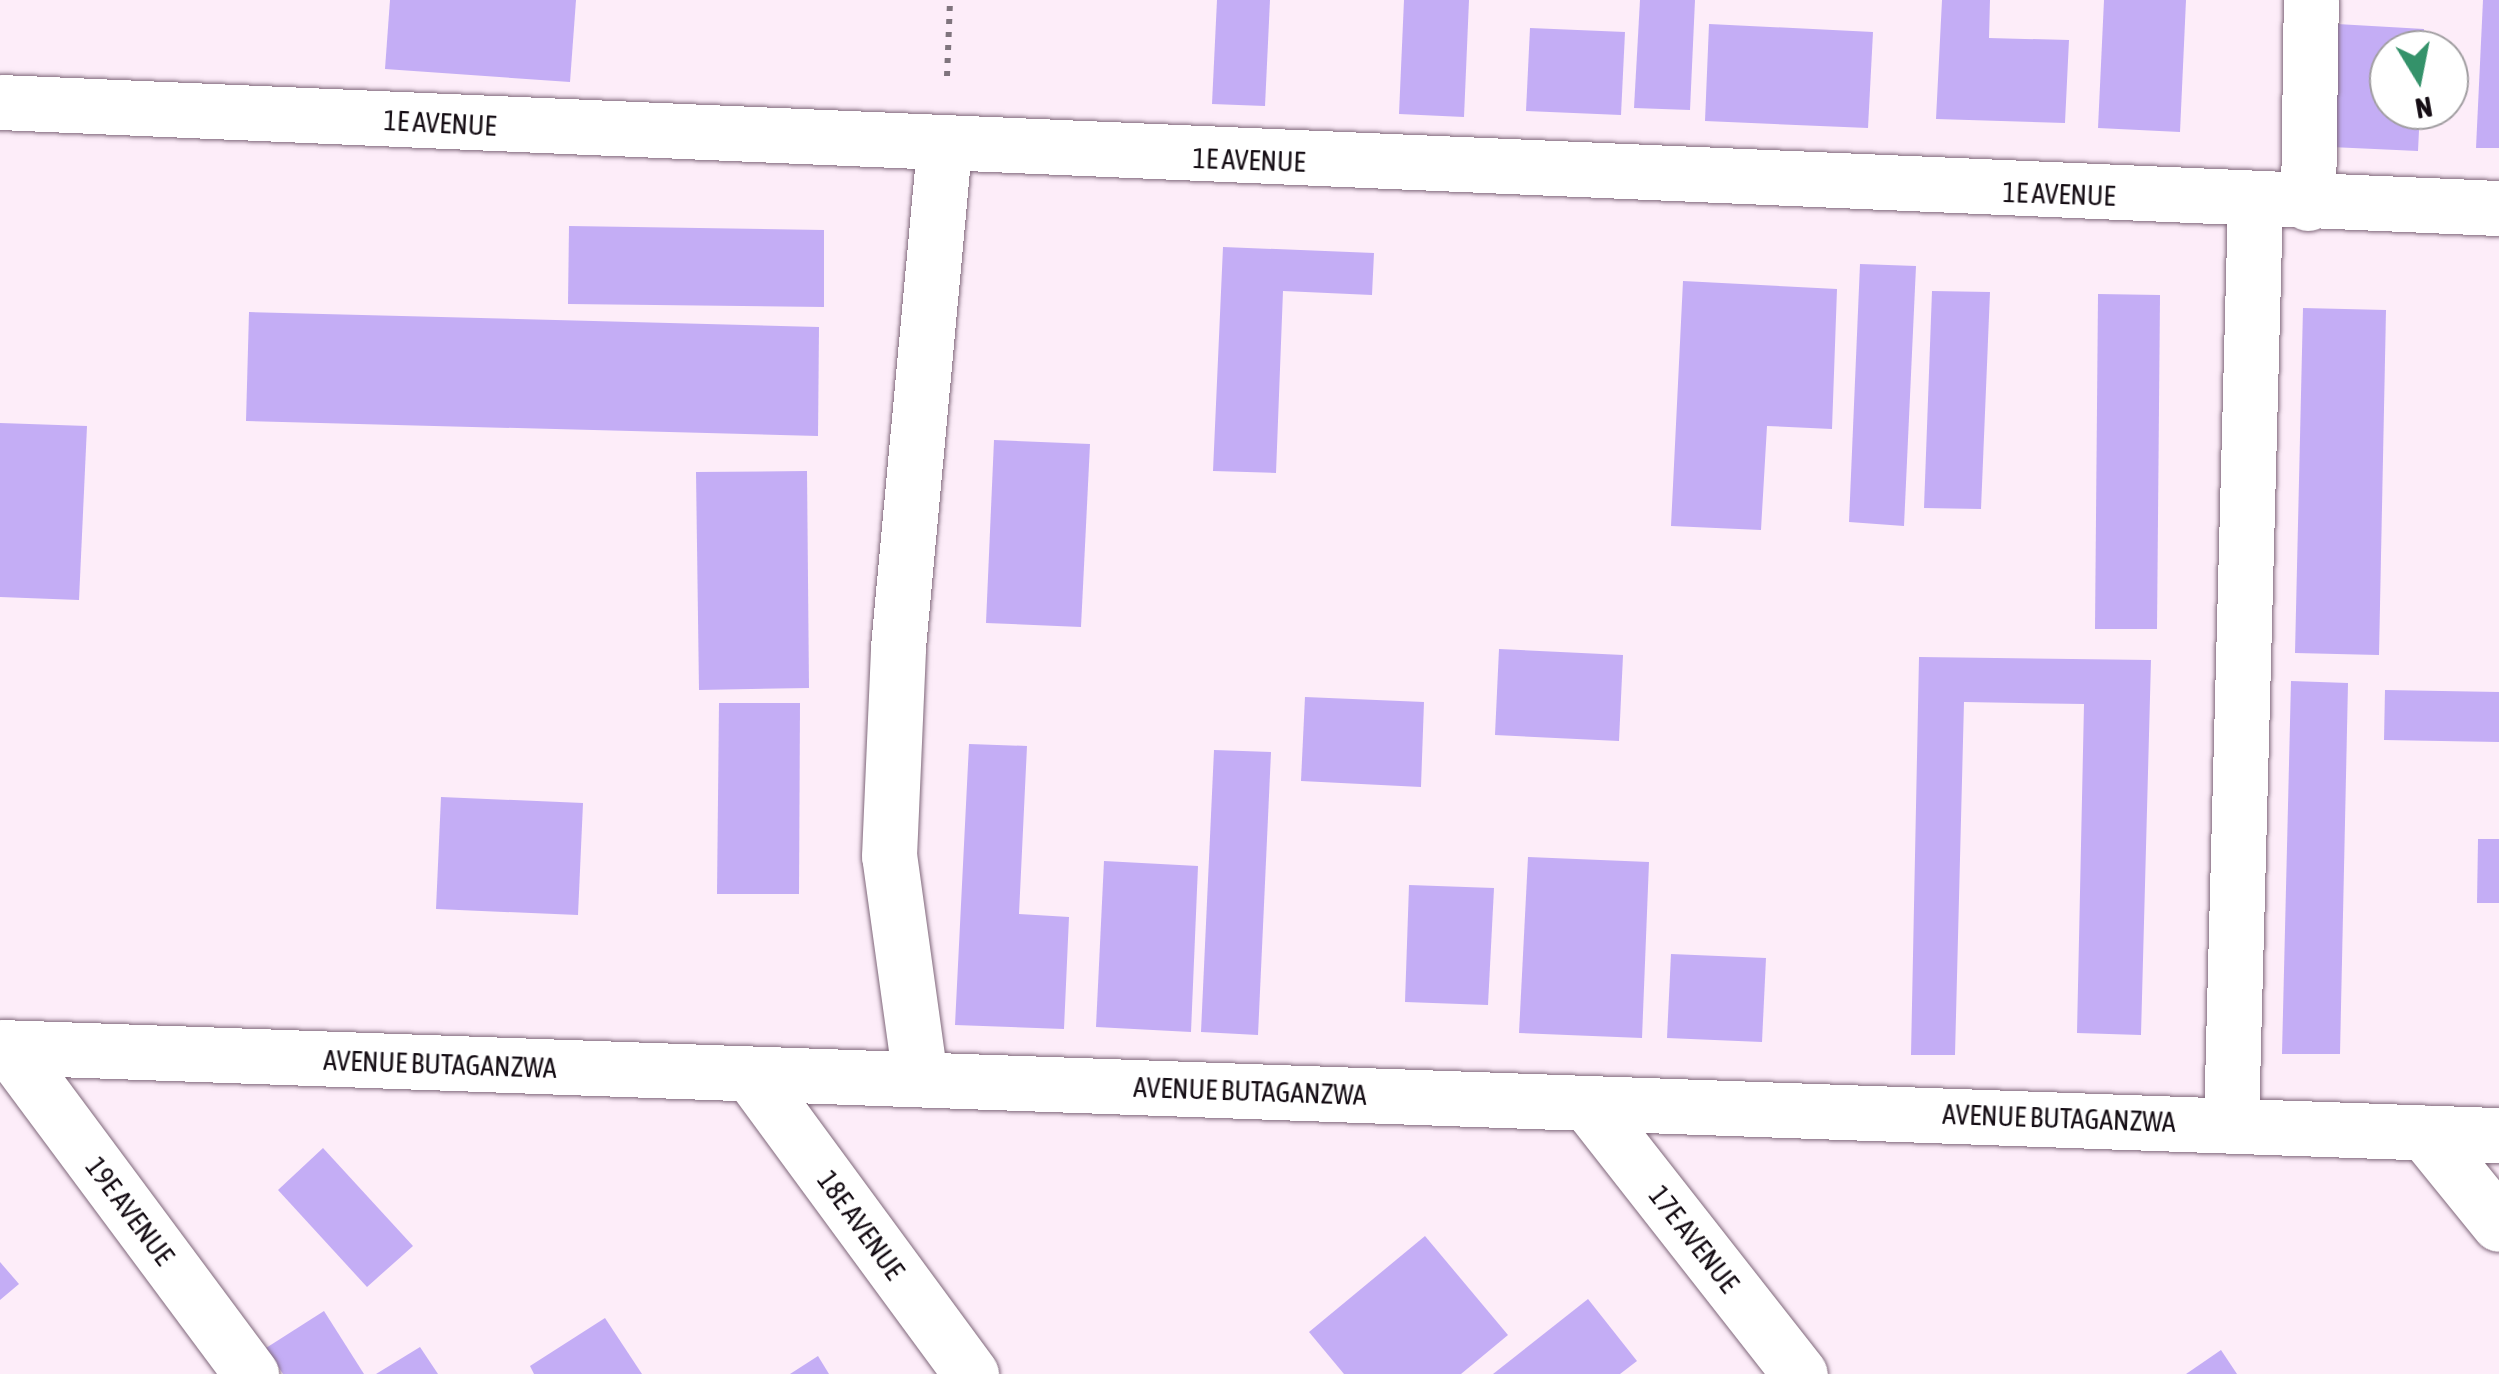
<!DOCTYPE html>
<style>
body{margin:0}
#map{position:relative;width:2499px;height:1374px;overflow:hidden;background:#fdedf9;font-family:"Asap Condensed",sans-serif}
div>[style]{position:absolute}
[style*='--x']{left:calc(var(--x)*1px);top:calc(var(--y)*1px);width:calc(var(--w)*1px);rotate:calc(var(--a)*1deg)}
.building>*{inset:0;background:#c4adf5}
.path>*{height:6px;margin-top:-3px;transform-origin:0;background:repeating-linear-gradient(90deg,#7f747d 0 5px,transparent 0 13px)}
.roads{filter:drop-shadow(0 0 2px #7f677a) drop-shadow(0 0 2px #7f677a)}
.street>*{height:55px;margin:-27.5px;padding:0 27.5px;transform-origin:27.5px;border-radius:27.5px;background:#fff}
span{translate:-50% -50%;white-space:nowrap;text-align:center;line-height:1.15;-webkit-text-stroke:8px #fff;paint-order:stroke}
.street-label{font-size:28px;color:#150d14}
.north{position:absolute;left:2369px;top:30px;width:100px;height:100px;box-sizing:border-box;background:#fff;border:2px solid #a19ea1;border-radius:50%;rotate:170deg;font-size:28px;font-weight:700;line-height:40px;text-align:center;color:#150d14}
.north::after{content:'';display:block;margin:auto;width:35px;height:45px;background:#34926a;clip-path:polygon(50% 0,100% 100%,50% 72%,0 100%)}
</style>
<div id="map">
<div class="building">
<i style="clip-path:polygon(390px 0,576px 0,570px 82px,385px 69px)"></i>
<i style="clip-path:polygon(1217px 0,1270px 0,1265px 106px,1212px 104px)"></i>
<i style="clip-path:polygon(1404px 0,1469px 0,1464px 117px,1399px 114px)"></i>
<i style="clip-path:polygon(1640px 0,1695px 0,1690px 110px,1634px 108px)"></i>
<i style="clip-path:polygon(1942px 0,1990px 0,1989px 38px,2069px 40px,2065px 123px,1936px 119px)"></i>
<i style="clip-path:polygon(2104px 0,2186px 0,2180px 132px,2098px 128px)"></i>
<i style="clip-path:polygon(2483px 0,2499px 0,2499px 148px,2476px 148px)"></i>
<i style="clip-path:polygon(1709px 24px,1873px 32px,1868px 128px,1705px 121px)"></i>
<i style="clip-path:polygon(2337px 24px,2424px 29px,2423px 50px,2389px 50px,2389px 110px,2420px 110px,2418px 151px,2331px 147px)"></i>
<i style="clip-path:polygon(1530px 28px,1625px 32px,1621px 115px,1526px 111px)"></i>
<i style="clip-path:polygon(569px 226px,824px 230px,824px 307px,568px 304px)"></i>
<i style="clip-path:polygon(1223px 247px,1374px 253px,1372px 295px,1283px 291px,1276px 473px,1213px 471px)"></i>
<i style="clip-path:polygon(1860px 264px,1916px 266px,1904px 526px,1849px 522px)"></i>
<i style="clip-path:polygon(1683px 281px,1837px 289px,1832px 429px,1767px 426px,1761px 530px,1671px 526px)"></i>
<i style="clip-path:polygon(1932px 291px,1990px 292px,1981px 509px,1924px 508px)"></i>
<i style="clip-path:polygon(2098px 294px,2160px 295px,2157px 629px,2095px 629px)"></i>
<i style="clip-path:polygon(2303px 308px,2386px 310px,2379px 655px,2295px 653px)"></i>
<i style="clip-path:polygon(249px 312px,819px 327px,818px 436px,246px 421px)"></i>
<i style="clip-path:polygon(0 423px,87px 426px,79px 600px,0 597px)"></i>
<i style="clip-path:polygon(994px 440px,1090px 444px,1081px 627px,986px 623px)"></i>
<i style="clip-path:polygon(807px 471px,809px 688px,699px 690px,696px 472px)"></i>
<i style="clip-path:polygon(1499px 649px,1623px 655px,1619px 741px,1495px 735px)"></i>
<i style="clip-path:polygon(1919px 657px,2151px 660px,2141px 1035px,2077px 1033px,2084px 704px,1964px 702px,1955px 1055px,1911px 1055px)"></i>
<i style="clip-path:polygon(2291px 681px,2348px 683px,2340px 1054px,2282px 1054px)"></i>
<i style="clip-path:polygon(2385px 690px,2499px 692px,2499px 742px,2384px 740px)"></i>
<i style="clip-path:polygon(1305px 697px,1424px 702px,1421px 787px,1301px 781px)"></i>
<i style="clip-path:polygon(719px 703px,800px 703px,799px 894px,717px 894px)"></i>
<i style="clip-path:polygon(969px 744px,1027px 746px,1019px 914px,1069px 917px,1064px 1029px,955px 1025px)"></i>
<i style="clip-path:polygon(1214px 750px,1271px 752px,1258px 1035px,1201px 1032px)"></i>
<i style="clip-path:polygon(441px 797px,583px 803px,578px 915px,436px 909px)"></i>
<i style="clip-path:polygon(2478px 839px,2499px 839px,2499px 903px,2477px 903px)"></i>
<i style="clip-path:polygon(1528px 857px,1649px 862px,1642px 1038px,1519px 1033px)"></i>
<i style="clip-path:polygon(1104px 861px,1198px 866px,1191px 1032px,1096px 1027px)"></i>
<i style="clip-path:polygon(1409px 885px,1494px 888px,1488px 1005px,1405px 1002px)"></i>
<i style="clip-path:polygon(1671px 954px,1766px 958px,1762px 1042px,1667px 1038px)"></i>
<i style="clip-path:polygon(323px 1148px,413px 1246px,367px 1287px,278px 1190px)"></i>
<i style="clip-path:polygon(1425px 1236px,1508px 1335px,1461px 1374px,1344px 1374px,1309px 1332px)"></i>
<i style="clip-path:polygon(0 1262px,19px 1284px,0 1300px)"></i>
<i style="clip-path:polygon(1588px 1299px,1637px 1361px,1620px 1374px,1493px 1374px)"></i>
<i style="clip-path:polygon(324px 1311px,364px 1374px,283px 1374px,266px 1348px)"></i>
<i style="clip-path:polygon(605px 1318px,642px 1374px,534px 1374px,530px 1366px)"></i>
<i style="clip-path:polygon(420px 1347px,438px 1374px,376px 1374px)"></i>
<i style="clip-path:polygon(2221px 1350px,2237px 1374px,2186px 1374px)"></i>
<i style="clip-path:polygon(818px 1356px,829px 1374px,790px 1374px)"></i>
</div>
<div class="path">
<i style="--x:947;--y:76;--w:76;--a:-87.7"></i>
</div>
<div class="roads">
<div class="street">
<i style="--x:0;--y:102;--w:2501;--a:2.43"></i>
<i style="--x:2308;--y:203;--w:203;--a:-89.2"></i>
<i style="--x:0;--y:1047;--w:2501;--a:2.02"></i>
<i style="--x:9;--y:1048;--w:406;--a:53.4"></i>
<i style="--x:752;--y:1076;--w:370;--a:53.7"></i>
<i style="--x:920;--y:1078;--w:224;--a:-97.9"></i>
<i style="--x:889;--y:856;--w:209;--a:-87.5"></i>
<i style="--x:898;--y:647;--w:502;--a:-84.74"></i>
<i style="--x:1588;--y:1104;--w:343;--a:51.9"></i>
<i style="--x:2231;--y:1123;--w:921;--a:-88.51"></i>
<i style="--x:2425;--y:1133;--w:117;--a:50.9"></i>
</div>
</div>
<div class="street-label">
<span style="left:440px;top:123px;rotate:3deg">1E AVENUE</span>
<span style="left:1249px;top:160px;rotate:2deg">1E AVENUE</span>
<span style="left:2059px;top:194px;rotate:2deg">1E AVENUE</span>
<span style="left:440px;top:1064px;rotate:2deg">AVENUE BUTAGANZWA</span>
<span style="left:1250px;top:1091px;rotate:2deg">AVENUE BUTAGANZWA</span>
<span style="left:2059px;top:1118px;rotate:2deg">AVENUE BUTAGANZWA</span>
<span style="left:130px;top:1211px;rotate:53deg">19E AVENUE</span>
<span style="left:861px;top:1225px;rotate:54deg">18E AVENUE</span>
<span style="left:1694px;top:1239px;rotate:52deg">17E AVENUE</span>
</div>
<div class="north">N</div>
</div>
